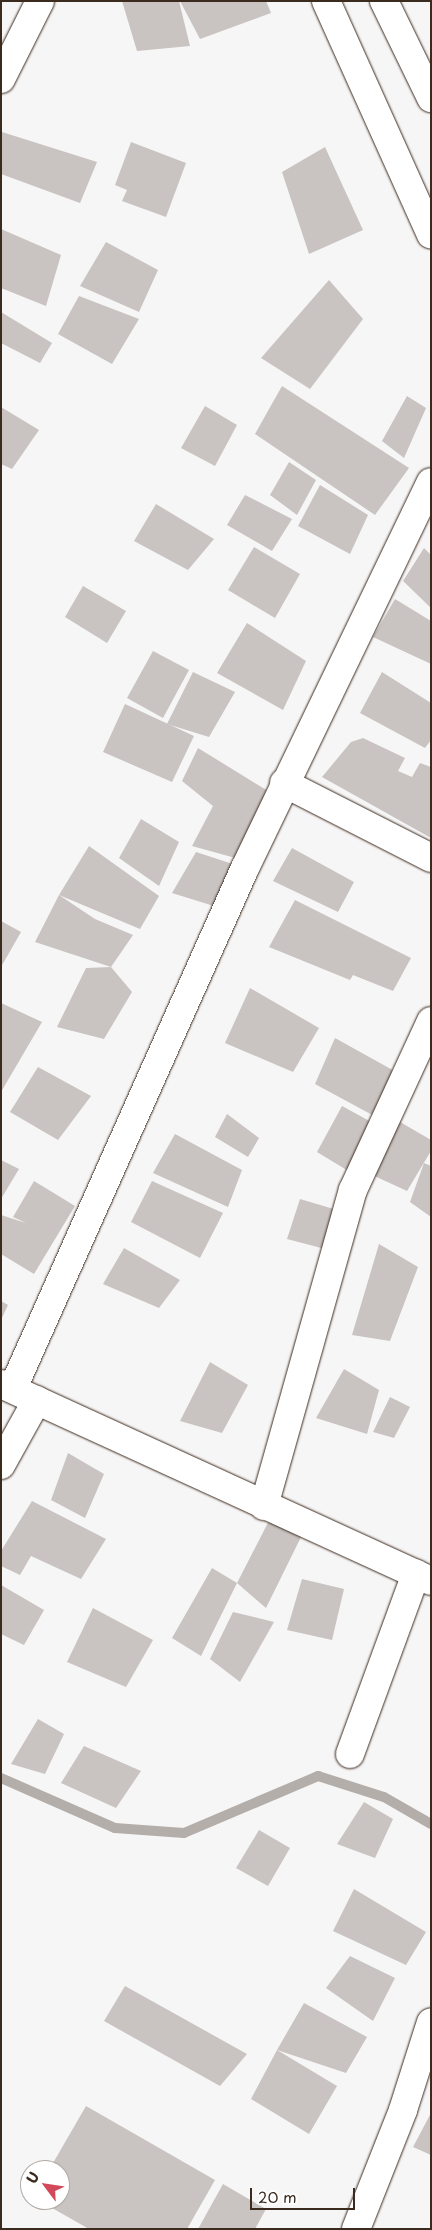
<!DOCTYPE html>
<style>
body{margin:0}
#map{position:relative;width:432px;height:2230px;overflow:hidden;background:#f7f6f6;font-family:"Playpen Sans",sans-serif}
div>[style]{position:absolute}
[style*='--x']{left:calc(var(--x)*1px);top:calc(var(--y)*1px);width:calc(var(--w)*1px);rotate:calc(var(--a)*1deg)}
.stream>*{height:10px;margin:-5px;padding:0 5px;transform-origin:5px;border-radius:5px;background:#b4aeaa}
.building>*{inset:0;background:#c9c3c1}
.roads{filter:drop-shadow(0 0 1px #3b2a1e) drop-shadow(0 0 1px #3b2a1e)}
.minor>*{height:28px;margin:-14px;padding:0 14px;transform-origin:14px;border-radius:14px;background:#fff}
.primary>*{height:28px;margin:-14px;padding:0 14px;transform-origin:14px;border-radius:14px;background:#fff}
span{translate:-50% -50%;white-space:nowrap;text-align:center;line-height:1.15;-webkit-text-stroke:4px #fff;paint-order:stroke}
.frame{position:absolute;inset:0;border:2px solid #3b2a1e;pointer-events:none}
.north{position:absolute;left:20px;top:2160px;width:50px;height:50px;box-sizing:border-box;background:#fff;border:1px solid #b1aaa5;border-radius:50%;rotate:301deg;font-size:14px;font-weight:700;line-height:20px;text-align:center;color:#3b2a1e}
.north::after{content:'';display:block;margin:auto;width:18px;height:22px;background:#d1495b;clip-path:polygon(50% 0,100% 100%,50% 72%,0 100%)}
.scale{position:absolute;left:250px;top:2188px;width:105px;height:22px;box-sizing:border-box;border:2px solid #3b2a1e;border-top:0;padding-left:6px;font-size:15px;line-height:18px;white-space:nowrap;color:#3b2a1e;-webkit-text-stroke:4px #fff;paint-order:stroke}
</style>
<div id="map">
<div class="stream">
<i style="--x:1;--y:1778;--w:124;--a:23.7"></i>
<i style="--x:115;--y:1828;--w:69;--a:4.1"></i>
<i style="--x:184;--y:1833;--w:146;--a:-23"></i>
<i style="--x:318;--y:1776;--w:69;--a:17.7"></i>
<i style="--x:384;--y:1797;--w:54;--a:29.9"></i>
</div>
<div class="building">
<i style="clip-path:polygon(122px 1px,179px 1px,190px 46px,137px 51px)"></i>
<i style="clip-path:polygon(180px 1px,266px 1px,271px 13px,200px 39px)"></i>
<i style="clip-path:polygon(2px 132px,97px 162px,80px 203px,1px 174px)"></i>
<i style="clip-path:polygon(131px 142px,186px 163px,166px 217px,122px 201px,127px 190px,115px 185px)"></i>
<i style="clip-path:polygon(325px 147px,363px 230px,309px 254px,282px 172px)"></i>
<i style="clip-path:polygon(1px 229px,61px 255px,46px 306px,1px 288px)"></i>
<i style="clip-path:polygon(106px 242px,158px 270px,139px 312px,80px 286px)"></i>
<i style="clip-path:polygon(329px 280px,363px 319px,310px 389px,261px 358px)"></i>
<i style="clip-path:polygon(79px 296px,139px 319px,112px 364px,58px 334px)"></i>
<i style="clip-path:polygon(1px 312px,52px 343px,40px 363px,1px 343px)"></i>
<i style="clip-path:polygon(282px 386px,409px 468px,375px 515px,255px 434px)"></i>
<i style="clip-path:polygon(407px 396px,426px 408px,404px 458px,382px 441px)"></i>
<i style="clip-path:polygon(205px 406px,237px 425px,215px 466px,181px 448px)"></i>
<i style="clip-path:polygon(1px 407px,39px 430px,12px 469px,1px 464px)"></i>
<i style="clip-path:polygon(289px 462px,316px 480px,297px 515px,270px 495px)"></i>
<i style="clip-path:polygon(320px 485px,368px 515px,350px 554px,298px 526px)"></i>
<i style="clip-path:polygon(245px 495px,292px 519px,272px 551px,227px 525px)"></i>
<i style="clip-path:polygon(156px 504px,214px 539px,188px 570px,134px 541px)"></i>
<i style="clip-path:polygon(254px 547px,300px 574px,275px 618px,228px 590px)"></i>
<i style="clip-path:polygon(424px 548px,431px 555px,431px 608px,403px 581px)"></i>
<i style="clip-path:polygon(83px 586px,126px 611px,107px 643px,65px 617px)"></i>
<i style="clip-path:polygon(395px 599px,431px 621px,431px 664px,373px 637px)"></i>
<i style="clip-path:polygon(247px 623px,306px 661px,283px 710px,217px 673px)"></i>
<i style="clip-path:polygon(153px 651px,189px 670px,163px 718px,127px 698px)"></i>
<i style="clip-path:polygon(193px 672px,235px 692px,209px 737px,167px 724px)"></i>
<i style="clip-path:polygon(382px 672px,431px 703px,431px 740px,425px 748px,360px 713px)"></i>
<i style="clip-path:polygon(125px 704px,194px 736px,172px 782px,103px 752px)"></i>
<i style="clip-path:polygon(363px 738px,405px 758px,398px 771px,412px 777px,420px 763px,431px 767px,431px 838px,322px 777px,351px 742px)"></i>
<i style="clip-path:polygon(198px 748px,268px 791px,239px 859px,192px 846px,213px 806px,182px 781px)"></i>
<i style="clip-path:polygon(141px 819px,179px 842px,159px 886px,119px 858px)"></i>
<i style="clip-path:polygon(89px 846px,159px 896px,140px 929px,59px 895px)"></i>
<i style="clip-path:polygon(292px 848px,354px 882px,338px 912px,273px 881px)"></i>
<i style="clip-path:polygon(196px 852px,245px 868px,217px 907px,172px 893px)"></i>
<i style="clip-path:polygon(59px 895px,95px 919px,133px 935px,111px 967px,132px 992px,104px 1039px,57px 1027px,86px 968px,111px 967px,35px 942px)"></i>
<i style="clip-path:polygon(295px 900px,411px 958px,393px 991px,353px 975px,350px 980px,269px 947px)"></i>
<i style="clip-path:polygon(1px 921px,21px 932px,1px 967px)"></i>
<i style="clip-path:polygon(250px 988px,319px 1028px,293px 1072px,225px 1043px)"></i>
<i style="clip-path:polygon(1px 1003px,42px 1022px,1px 1092px)"></i>
<i style="clip-path:polygon(335px 1038px,398px 1073px,376px 1117px,315px 1084px)"></i>
<i style="clip-path:polygon(38px 1067px,91px 1096px,58px 1140px,10px 1112px)"></i>
<i style="clip-path:polygon(342px 1106px,375px 1124px,350px 1172px,317px 1152px)"></i>
<i style="clip-path:polygon(227px 1114px,259px 1138px,248px 1157px,215px 1137px)"></i>
<i style="clip-path:polygon(395px 1119px,431px 1140px,431px 1151px,407px 1191px,368px 1173px)"></i>
<i style="clip-path:polygon(175px 1134px,242px 1170px,228px 1207px,153px 1173px)"></i>
<i style="clip-path:polygon(1px 1160px,19px 1169px,1px 1199px)"></i>
<i style="clip-path:polygon(424px 1163px,431px 1166px,431px 1217px,410px 1202px)"></i>
<i style="clip-path:polygon(34px 1181px,75px 1206px,34px 1274px,1px 1254px,1px 1215px,26px 1223px,13px 1217px)"></i>
<i style="clip-path:polygon(152px 1181px,223px 1213px,200px 1258px,131px 1222px)"></i>
<i style="clip-path:polygon(300px 1199px,337px 1210px,329px 1250px,287px 1239px)"></i>
<i style="clip-path:polygon(379px 1244px,418px 1267px,390px 1341px,352px 1335px)"></i>
<i style="clip-path:polygon(124px 1248px,180px 1280px,159px 1308px,103px 1284px)"></i>
<i style="clip-path:polygon(1px 1301px,8px 1305px,1px 1320px)"></i>
<i style="clip-path:polygon(210px 1362px,248px 1385px,222px 1433px,180px 1421px)"></i>
<i style="clip-path:polygon(344px 1369px,379px 1390px,367px 1434px,316px 1418px)"></i>
<i style="clip-path:polygon(390px 1397px,410px 1407px,394px 1438px,373px 1432px)"></i>
<i style="clip-path:polygon(68px 1453px,104px 1474px,85px 1518px,51px 1500px)"></i>
<i style="clip-path:polygon(32px 1501px,106px 1539px,81px 1579px,31px 1556px,20px 1575px,1px 1566px,1px 1551px)"></i>
<i style="clip-path:polygon(274px 1511px,303px 1533px,266px 1608px,237px 1583px,201px 1656px,172px 1638px,212px 1568px,237px 1583px)"></i>
<i style="clip-path:polygon(302px 1579px,344px 1589px,332px 1640px,287px 1630px)"></i>
<i style="clip-path:polygon(1px 1585px,44px 1610px,24px 1645px,1px 1634px)"></i>
<i style="clip-path:polygon(93px 1608px,153px 1640px,126px 1687px,67px 1662px)"></i>
<i style="clip-path:polygon(233px 1612px,274px 1622px,240px 1682px,210px 1659px)"></i>
<i style="clip-path:polygon(38px 1719px,64px 1734px,45px 1774px,11px 1764px)"></i>
<i style="clip-path:polygon(84px 1746px,141px 1771px,116px 1808px,61px 1783px)"></i>
<i style="clip-path:polygon(364px 1802px,393px 1819px,375px 1858px,337px 1844px)"></i>
<i style="clip-path:polygon(259px 1830px,290px 1848px,268px 1886px,236px 1868px)"></i>
<i style="clip-path:polygon(354px 1889px,426px 1932px,406px 1965px,333px 1931px)"></i>
<i style="clip-path:polygon(350px 1956px,395px 1978px,373px 2021px,326px 1988px)"></i>
<i style="clip-path:polygon(125px 1986px,247px 2054px,220px 2086px,104px 2021px)"></i>
<i style="clip-path:polygon(304px 2003px,367px 2037px,346px 2073px,277px 2050px)"></i>
<i style="clip-path:polygon(277px 2050px,337px 2086px,309px 2134px,251px 2099px)"></i>
<i style="clip-path:polygon(86px 2106px,215px 2180px,187px 2229px,89px 2229px,38px 2200px,60px 2200px,60px 2170px,49px 2170px)"></i>
<i style="clip-path:polygon(431px 2113px,431px 2155px,413px 2147px)"></i>
<i style="clip-path:polygon(223px 2184px,266px 2209px,255px 2229px,198px 2229px)"></i>
</div>
<div class="roads">
<div class="minor">
<i style="--x:1;--y:79;--w:87;--a:-63.4"></i>
<i style="--x:284;--y:783;--w:165;--a:27"></i>
<i style="--x:1;--y:1384;--w:473;--a:24.6"></i>
<i style="--x:13;--y:1388;--w:569;--a:-65.96"></i>
<i style="--x:245;--y:868;--w:428;--a:-64.3"></i>
<i style="--x:1;--y:1465;--w:74;--a:-61"></i>
<i style="--x:264;--y:1506;--w:328;--a:-74.3"></i>
<i style="--x:353;--y:1190;--w:186;--a:-65.2"></i>
<i style="--x:350;--y:1754;--w:192;--a:-69.9"></i>
<i style="--x:356;--y:2229;--w:128;--a:-68.4"></i>
<i style="--x:403;--y:2110;--w:92;--a:-72.3"></i>
</div>
<div class="primary">
<i style="--x:326;--y:1;--w:256;--a:65.8"></i>
<i style="--x:384;--y:1;--w:108;--a:64.1"></i>
</div>
</div>
<div class="frame"></div>
<div class="north">U</div>
<div class="scale">20 m</div>
</div>
